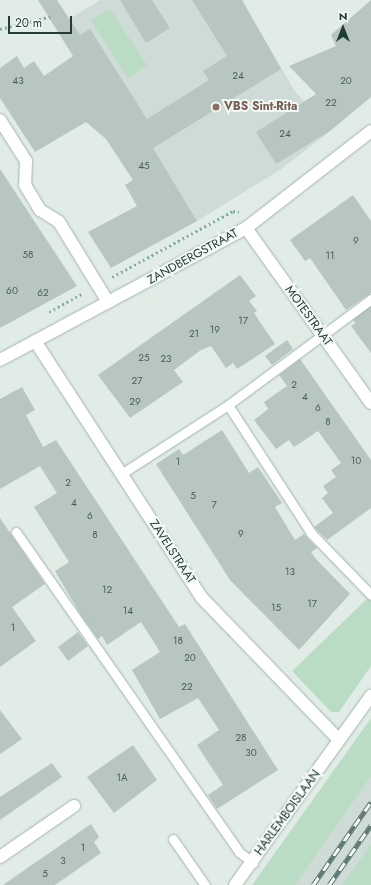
<!DOCTYPE html>
<style>
body{margin:0}
#map{position:relative;width:371px;height:885px;overflow:hidden;background:#e1ece7;font-family:Jost,sans-serif}
div>[style]{position:absolute}
[style*='--x']{left:calc(var(--x)*1px);top:calc(var(--y)*1px);width:calc(var(--w)*1px);rotate:calc(var(--a)*1deg)}
.built>*{inset:0;background:#cfdbd6}
.green>*{inset:0;background:#badcc5}
.building>*{inset:0;background:#b7c6c0}
.path>*{height:2.5px;margin-top:-1.25px;transform-origin:0;background:repeating-linear-gradient(90deg,#82afa3 0 2px,transparent 0 5px)}
.roads{filter:drop-shadow(0 0 1px #a4b4ae) drop-shadow(0 0 1px #a4b4ae)}
.service>*{height:9px;margin:-4.5px;padding:0 4.5px;transform-origin:4.5px;border-radius:4.5px;background:#fff}
.minor>*{height:12px;margin:-6px;padding:0 6px;transform-origin:6px;border-radius:6px;background:#fff}
.tertiary>*{height:12px;margin:-6px;padding:0 6px;transform-origin:6px;border-radius:6px;background:#fff}
.rail>*{height:4.5px;margin-top:-2.25px;transform-origin:0;background:repeating-linear-gradient(90deg,#f2f8f5 0 9px,#5c7871 0 18px);box-sizing:border-box;border-block:1px solid #5c7871}
.dots>*{width:11px;height:11px;translate:-50% -50%;box-sizing:border-box;border:2px solid #f2f8f5;border-radius:50%}
span{translate:-50% -50%;white-space:nowrap;text-align:center;line-height:1.15;-webkit-text-stroke:4px #f2f8f5;paint-order:stroke}
.number-label{font-size:10px;color:#475e58}
.number-label span{-webkit-text-stroke-width:0}
.education-label{font-size:12px;color:#785e54;font-weight:700}
.left{translate:0 -50%;text-align:left}
.street-label{font-size:12px;color:#223c36}
.north{position:absolute;left:323px;top:8px;width:40px;height:40px;-webkit-text-stroke:3px #f2f8f5;paint-order:stroke;rotate:0deg;font-size:11px;font-weight:700;line-height:16px;text-align:center;color:#223c36}
.north::after{content:'';display:block;margin:auto;width:14px;height:18px;background:#223c36;clip-path:polygon(50% 0,100% 100%,50% 72%,0 100%)}
.scale{position:absolute;left:8px;top:16px;width:64px;height:18px;box-sizing:border-box;border:2px solid #223c36;border-top:0;padding-left:5px;font-size:12px;line-height:14px;white-space:nowrap;color:#223c36;-webkit-text-stroke:3px #f2f8f5;paint-order:stroke}
</style>
<div id="map">
<div class="built">
<i style="clip-path:polygon(100px 0,242px 0,294px 90px,329px 132px,280px 170px,197px 221px,69px 19px)"></i>
<i style="clip-path:polygon(371px 730px,371px 885px,261px 885px)"></i>
</div>
<div class="green">
<i style="clip-path:polygon(110px 9px,147px 65px,128px 78px,91px 20px)"></i>
<i style="clip-path:polygon(371px 595px,371px 666px,339px 712px,331px 712px,292px 671px)"></i>
<i style="clip-path:polygon(371px 718px,371px 776px,295px 885px,252px 885px)"></i>
<i style="clip-path:polygon(371px 844px,371px 885px,342px 885px)"></i>
</div>
<div class="building">
<i style="clip-path:polygon(38px 0,57px 0,80px 35px,90px 29px,147px 119px,209px 80px,203px 71px,227px 56px,192px 0,242px 0,281px 69px,153px 148px,197px 221px,111px 268px,88px 232px,137px 206px,125px 185px,133px 180px,106px 139px,86px 122px,35px 152px,0 98px,0 68px,17px 56px,24px 68px,34px 61px,44px 76px,73px 56px)"></i>
<i style="clip-path:polygon(120px 0,152px 0,170px 28px,146px 43px)"></i>
<i style="clip-path:polygon(371px 0,371px 97px,330px 131px,276px 164px,256px 132px,316px 94px,289px 66px,336px 46px,331px 35px)"></i>
<i style="clip-path:polygon(0 169px,77px 286px,0 328px)"></i>
<i style="clip-path:polygon(353px 195px,371px 221px,371px 293px,346px 310px,310px 258px,305px 261px,290px 240px)"></i>
<i style="clip-path:polygon(240px 275px,256px 296px,249px 301px,257px 311px,254px 313px,275px 344px,237px 369px,233px 363px,226px 368px,211px 346px,201px 350px,174px 370px,183px 382px,130px 418px,98px 375px)"></i>
<i style="clip-path:polygon(371px 306px,371px 353px,351px 326px,356px 323px,353px 320px)"></i>
<i style="clip-path:polygon(287px 340px,293px 349px,272px 365px,265px 356px)"></i>
<i style="clip-path:polygon(300px 359px,371px 460px,371px 508px,327px 540px,314px 527px,333px 513px,322px 498px,328px 493px,323px 486px,336px 477px,331px 470px,341px 463px,318px 431px,294px 447px,289px 440px,276px 449px,254px 420px,268px 409px,264px 402px,287px 386px,279px 375px)"></i>
<i style="clip-path:polygon(22px 387px,35px 410px,26px 415px,43px 447px,56px 440px,179px 627px,185px 624px,278px 770px,217px 809px,208px 795px,223px 785px,197px 745px,219px 730px,198px 698px,160px 719px,132px 670px,160px 652px,141px 622px,107px 645px,102px 636px,98px 639px,81px 615px,55px 571px,69px 562px,34px 507px,57px 493px,40px 466px,0 489px,0 399px)"></i>
<i style="clip-path:polygon(222px 430px,249px 473px,258px 467px,282px 503px,275px 507px,295px 540px,304px 534px,317px 548px,311px 552px,315px 558px,350px 594px,299px 650px,230px 580px,156px 464px,179px 449px,183px 455px)"></i>
<i style="clip-path:polygon(0 518px,45px 584px,12px 607px,36px 641px,0 667px)"></i>
<i style="clip-path:polygon(78px 632px,88px 646px,68px 661px,58px 647px)"></i>
<i style="clip-path:polygon(0 710px,22px 739px,0 754px)"></i>
<i style="clip-path:polygon(133px 745px,157px 780px,114px 813px,87px 777px)"></i>
<i style="clip-path:polygon(52px 763px,62px 777px,0 820px,0 797px)"></i>
<i style="clip-path:polygon(91px 824px,99px 837px,94px 842px,101px 853px,55px 885px,3px 885px)"></i>
</div>
<div class="path">
<i style="--x:0;--y:29;--w:54;--a:-14"></i>
<i style="--x:112;--y:277;--w:138;--a:-28.6"></i>
<i style="--x:233;--y:211;--w:6;--a:9"></i>
<i style="--x:49;--y:312;--w:39;--a:-29"></i>
</div>
<div class="roads">
<div class="service">
<i style="--x:228;--y:405;--w:153;--a:57"></i>
<i style="--x:311;--y:533;--w:86;--a:45.9"></i>
<i style="--x:121;--y:474;--w:127;--a:-32.8"></i>
<i style="--x:228;--y:405;--w:178;--a:-36.5"></i>
<i style="--x:16;--y:532;--w:390;--a:55.1"></i>
<i style="--x:239;--y:852;--w:18;--a:38"></i>
<i style="--x:173;--y:839;--w:56;--a:55.2"></i>
</div>
<div class="minor">
<i style="--x:0;--y:120;--w:49;--a:57.6"></i>
<i style="--x:26;--y:161;--w:24;--a:92"></i>
<i style="--x:25;--y:185;--w:29;--a:59"></i>
<i style="--x:40;--y:210;--w:22;--a:32"></i>
<i style="--x:59;--y:222;--w:94;--a:58.5"></i>
<i style="--x:246;--y:228;--w:215;--a:54.5"></i>
<i style="--x:35;--y:341;--w:306;--a:57"></i>
<i style="--x:202;--y:598;--w:197;--a:46"></i>
<i style="--x:0;--y:857;--w:90;--a:-34.6"></i>
<i style="--x:235;--y:885;--w:233;--a:-54.3"></i>
</div>
<div class="tertiary">
<i style="--x:0;--y:360;--w:279;--a:-28.2"></i>
<i style="--x:246;--y:228;--w:158;--a:-37.8"></i>
</div>
</div>
<div class="rail">
<i style="--x:313;--y:885;--w:101;--a:-55.1"></i>
<i style="--x:329;--y:885;--w:73;--a:-55"></i>
</div>
<div class="dots">
<i style="left:216px;top:107px;background:#8d6e63"></i>
</div>
<div class="number-label">
<span style="left:238px;top:76px">24</span>
<span style="left:18px;top:81px">43</span>
<span style="left:346px;top:81px">20</span>
<span style="left:331px;top:103px">22</span>
<span style="left:285px;top:134px">24</span>
<span style="left:144px;top:166px">45</span>
<span style="left:356px;top:241px">9</span>
<span style="left:28px;top:255px">58</span>
<span style="left:330px;top:256px">11</span>
<span style="left:12px;top:291px">60</span>
<span style="left:43px;top:293px">62</span>
<span style="left:243px;top:321px">17</span>
<span style="left:215px;top:330px">19</span>
<span style="left:194px;top:334px">21</span>
<span style="left:144px;top:358px">25</span>
<span style="left:166px;top:359px">23</span>
<span style="left:137px;top:381px">27</span>
<span style="left:294px;top:385px">2</span>
<span style="left:305px;top:397px">4</span>
<span style="left:135px;top:402px">29</span>
<span style="left:318px;top:408px">6</span>
<span style="left:328px;top:422px">8</span>
<span style="left:356px;top:461px">10</span>
<span style="left:178px;top:462px">1</span>
<span style="left:68px;top:483px">2</span>
<span style="left:193px;top:496px">5</span>
<span style="left:74px;top:503px">4</span>
<span style="left:214px;top:505px">7</span>
<span style="left:90px;top:516px">6</span>
<span style="left:241px;top:534px">9</span>
<span style="left:95px;top:535px">8</span>
<span style="left:290px;top:572px">13</span>
<span style="left:107px;top:590px">12</span>
<span style="left:312px;top:604px">17</span>
<span style="left:276px;top:608px">15</span>
<span style="left:128px;top:611px">14</span>
<span style="left:13px;top:628px">1</span>
<span style="left:178px;top:641px">18</span>
<span style="left:190px;top:658px">20</span>
<span style="left:187px;top:687px">22</span>
<span style="left:241px;top:738px">28</span>
<span style="left:251px;top:753px">30</span>
<span style="left:122px;top:778px">1A</span>
<span style="left:83px;top:848px">1</span>
<span style="left:63px;top:861px">3</span>
<span style="left:45px;top:874px">5</span>
</div>
<div class="education-label">
<span class="left" style="left:224px;top:107px">VBS Sint-Rita</span>
</div>
<div class="street-label">
<span style="left:193px;top:257px;rotate:-29deg">ZANDBERGSTRAAT</span>
<span style="left:308px;top:316px;rotate:54deg">MOTESTRAAT</span>
<span style="left:172px;top:552px;rotate:57deg">ZAVELSTRAAT</span>
<span style="left:288px;top:813px;rotate:-54deg">HARLEMBOISLAAN</span>
</div>
<div class="north">N</div>
<div class="scale">20 m</div>
</div>
